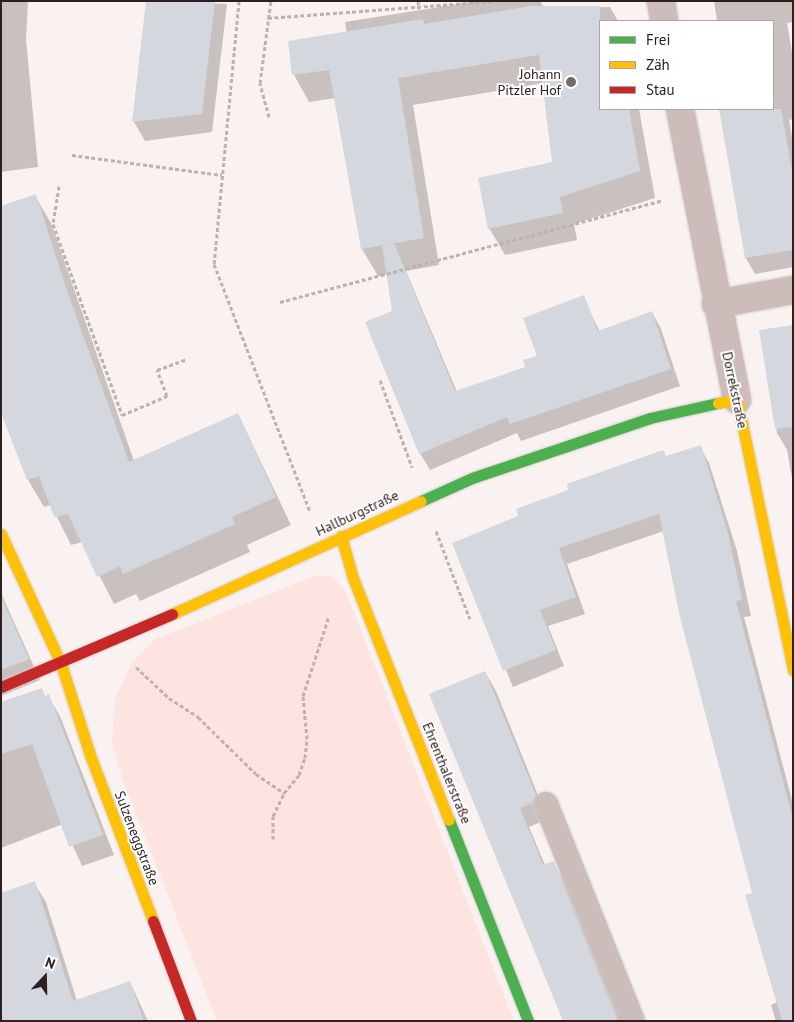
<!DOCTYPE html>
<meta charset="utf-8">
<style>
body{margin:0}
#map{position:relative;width:794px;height:1022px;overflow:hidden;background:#faf2f0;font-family:"PT Sans",sans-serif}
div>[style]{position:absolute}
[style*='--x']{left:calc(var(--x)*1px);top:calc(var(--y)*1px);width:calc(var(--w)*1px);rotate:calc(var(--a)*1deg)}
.green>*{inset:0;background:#fde4e1}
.shadow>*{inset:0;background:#0003}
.building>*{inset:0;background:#d4d7de}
.path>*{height:3px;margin-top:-1.5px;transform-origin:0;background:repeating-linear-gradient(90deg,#beb2b0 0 4px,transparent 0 6.5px)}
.roads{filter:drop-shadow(0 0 1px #d4cdcb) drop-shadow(0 0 1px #d4cdcb)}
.lane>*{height:24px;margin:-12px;padding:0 12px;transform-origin:12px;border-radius:12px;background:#ccbcba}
.street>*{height:28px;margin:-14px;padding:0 14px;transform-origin:14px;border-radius:14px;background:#ccbcba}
.fast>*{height:11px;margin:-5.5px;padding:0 5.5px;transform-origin:5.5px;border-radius:5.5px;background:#4caf50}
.slow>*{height:11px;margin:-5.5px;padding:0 5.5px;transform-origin:5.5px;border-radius:5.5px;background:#ffc107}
.jam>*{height:11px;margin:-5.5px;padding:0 5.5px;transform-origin:5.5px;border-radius:5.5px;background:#c62828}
.dots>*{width:14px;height:14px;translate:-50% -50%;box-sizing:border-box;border:2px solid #fff;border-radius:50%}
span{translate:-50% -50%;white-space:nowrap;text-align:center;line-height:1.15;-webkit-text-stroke:4px #fff;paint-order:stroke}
.poi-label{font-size:14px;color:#2d201e}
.right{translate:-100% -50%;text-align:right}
.street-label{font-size:14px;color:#2d201e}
.frame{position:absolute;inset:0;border:2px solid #2d201e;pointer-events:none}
.legend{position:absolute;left:599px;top:20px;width:175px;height:90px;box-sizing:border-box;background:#fff;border:1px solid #aba6a5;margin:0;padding:6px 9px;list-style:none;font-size:15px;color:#2d201e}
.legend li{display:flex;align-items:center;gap:10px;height:25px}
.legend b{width:25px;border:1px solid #aba6a5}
.north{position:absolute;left:20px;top:952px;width:50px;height:50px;-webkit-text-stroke:4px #fff;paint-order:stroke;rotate:21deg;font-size:14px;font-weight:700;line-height:20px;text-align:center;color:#2d201e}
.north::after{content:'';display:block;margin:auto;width:18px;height:22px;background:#2d201e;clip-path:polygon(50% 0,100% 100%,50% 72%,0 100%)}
</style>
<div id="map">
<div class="green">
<i style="clip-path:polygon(317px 575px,333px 577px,346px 592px,514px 1021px,217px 1021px,124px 783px,112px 744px,115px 699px,132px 662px,154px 640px)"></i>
</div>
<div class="shadow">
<i style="clip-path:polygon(1px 1px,28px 1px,26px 39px,38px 167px,1px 172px)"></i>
<i style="clip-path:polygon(147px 1px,227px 4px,212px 132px,145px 141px,134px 122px)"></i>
<i style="clip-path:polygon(477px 1px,540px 1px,544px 8px,610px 7px,618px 21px,600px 21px,600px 109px,639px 109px,655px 198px,574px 224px,577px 240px,505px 255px,489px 228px,553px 163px,544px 83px,413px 105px,439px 265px,406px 271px,457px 392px,527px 368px,583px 297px,600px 332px,652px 312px,661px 329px,680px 386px,521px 441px,517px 433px,430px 470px,420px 453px,388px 274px,378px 276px,362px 249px,335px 98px,309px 102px,294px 75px,347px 34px,345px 22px)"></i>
<i style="clip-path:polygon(714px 1px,793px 1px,793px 22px,787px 23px,793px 58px,793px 119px,789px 120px,793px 143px,793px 267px,755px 274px,746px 258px,720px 109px,773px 109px,773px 21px,717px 21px)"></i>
<i style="clip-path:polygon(35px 196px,51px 223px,134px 461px,238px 414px,291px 525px,247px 545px,250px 552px,140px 601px,136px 594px,114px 604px,82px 542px,71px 545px,51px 505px,44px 507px,28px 480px,4px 416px)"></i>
<i style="clip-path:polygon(793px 326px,793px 484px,787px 450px,777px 433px,760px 331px)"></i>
<i style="clip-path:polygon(700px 447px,709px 463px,737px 551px,751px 616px,744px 617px,793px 804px,793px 1021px,776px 1021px,771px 1005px,777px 1002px,754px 894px,664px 531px,567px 564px,585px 614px,548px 626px,564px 666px,513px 687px,453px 544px,666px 457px)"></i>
<i style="clip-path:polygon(1px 593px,40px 680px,1px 696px)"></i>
<i style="clip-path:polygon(485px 672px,496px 691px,546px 815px,543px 821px,529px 827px,545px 865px,553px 863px,564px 881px,622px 1021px,565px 1021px)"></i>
<i style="clip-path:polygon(48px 696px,60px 716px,114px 855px,82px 866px,63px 824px,1px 848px,1px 703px)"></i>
<i style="clip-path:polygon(34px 883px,46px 902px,77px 1001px,130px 982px,148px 1021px,1px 1021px)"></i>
</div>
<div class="building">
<i style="clip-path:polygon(146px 1px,215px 1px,202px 114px,132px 122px)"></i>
<i style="clip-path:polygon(531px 6px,600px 6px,600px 109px,629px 109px,640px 171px,560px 197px,563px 213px,488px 229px,478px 178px,552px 162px,539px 55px,398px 78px,424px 238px,361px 249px,329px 70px,292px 75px,288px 41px,423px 19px,424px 24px)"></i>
<i style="clip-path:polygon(719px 109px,781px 109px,793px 176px,793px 250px,745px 258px)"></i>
<i style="clip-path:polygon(36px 194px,67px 291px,129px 462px,238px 413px,276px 497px,232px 517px,235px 524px,123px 574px,120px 566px,97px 577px,68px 514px,54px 517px,39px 476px,27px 480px,1px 413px,1px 206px)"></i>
<i style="clip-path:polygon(394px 243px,455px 391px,525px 367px,523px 360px,537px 356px,523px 318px,584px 295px,598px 331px,652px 311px,671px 369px,510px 424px,507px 417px,419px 454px,365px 322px,392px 311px,382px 246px)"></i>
<i style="clip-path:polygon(793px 325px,793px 427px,775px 429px,759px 330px)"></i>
<i style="clip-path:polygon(701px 445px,728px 533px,742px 600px,736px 601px,793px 819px,793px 1021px,782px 1021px,745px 895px,752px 893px,679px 613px,659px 514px,559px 548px,576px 597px,540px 610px,556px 650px,503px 671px,452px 543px,518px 516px,516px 509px,568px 490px,567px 484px,663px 450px,666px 456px)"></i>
<i style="clip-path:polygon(1px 596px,29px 659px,1px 670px)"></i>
<i style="clip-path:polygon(485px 671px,536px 795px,532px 803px,520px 808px,543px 865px,554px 861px,618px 1021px,563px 1021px,429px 694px)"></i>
<i style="clip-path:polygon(42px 688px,45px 696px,49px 694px,103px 835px,69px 847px,32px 744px,1px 754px,1px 702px)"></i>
<i style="clip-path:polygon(35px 881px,73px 1001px,130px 981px,144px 1021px,1px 1021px,1px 893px)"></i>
</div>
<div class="path">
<i style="--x:239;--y:1;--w:264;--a:95.4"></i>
<i style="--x:214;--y:264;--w:266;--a:68.8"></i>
<i style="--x:418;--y:1;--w:8;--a:83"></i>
<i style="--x:268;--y:18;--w:227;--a:-4.3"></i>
<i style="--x:269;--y:117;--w:35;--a:-105"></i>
<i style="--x:260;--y:83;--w:83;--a:-82.4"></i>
<i style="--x:72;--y:155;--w:151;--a:7.6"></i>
<i style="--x:59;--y:186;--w:38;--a:99"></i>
<i style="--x:53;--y:224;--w:203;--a:70.1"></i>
<i style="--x:122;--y:415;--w:49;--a:-22.9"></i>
<i style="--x:167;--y:396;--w:28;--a:-111"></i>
<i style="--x:157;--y:370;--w:30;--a:-20"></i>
<i style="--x:280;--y:302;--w:396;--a:-14.9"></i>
<i style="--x:380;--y:380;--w:93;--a:69.8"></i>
<i style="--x:436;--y:531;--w:94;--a:68.9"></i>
<i style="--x:136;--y:667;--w:45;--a:43.2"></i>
<i style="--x:169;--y:698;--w:35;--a:33"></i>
<i style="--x:198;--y:717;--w:81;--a:44.5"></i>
<i style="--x:256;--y:774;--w:34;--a:34"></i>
<i style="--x:273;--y:839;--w:23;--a:-90"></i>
<i style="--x:273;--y:816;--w:25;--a:-64"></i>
<i style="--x:284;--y:793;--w:23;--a:-50"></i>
<i style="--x:299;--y:775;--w:18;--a:-71"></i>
<i style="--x:305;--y:758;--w:19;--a:-84"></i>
<i style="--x:307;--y:739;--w:43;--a:-95.3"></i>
<i style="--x:303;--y:696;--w:84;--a:-72"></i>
</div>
<div class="roads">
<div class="lane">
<i style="--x:546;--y:804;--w:234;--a:68.2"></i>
</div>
<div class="street">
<i style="--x:661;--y:1;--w:20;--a:81"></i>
<i style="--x:680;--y:109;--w:296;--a:78.9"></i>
<i style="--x:716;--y:304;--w:78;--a:-10.3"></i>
</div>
<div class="fast">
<i style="--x:421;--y:501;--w:56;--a:-24.3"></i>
<i style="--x:472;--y:478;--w:188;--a:-18.6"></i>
<i style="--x:650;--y:418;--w:70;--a:-12.4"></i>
<i style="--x:449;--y:820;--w:216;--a:68.5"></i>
</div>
<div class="slow">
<i style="--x:718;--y:403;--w:19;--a:-12"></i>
<i style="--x:737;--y:399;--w:277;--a:78.3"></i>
<i style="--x:1;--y:534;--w:143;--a:65.2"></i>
<i style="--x:61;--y:664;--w:96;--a:72.3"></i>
<i style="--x:90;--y:755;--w:178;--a:69.2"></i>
<i style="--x:341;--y:536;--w:44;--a:74.1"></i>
<i style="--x:353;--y:578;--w:260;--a:68.4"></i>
<i style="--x:172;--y:614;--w:273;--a:-24.4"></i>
</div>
<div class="jam">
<i style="--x:1;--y:687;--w:186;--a:-23.1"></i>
<i style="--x:153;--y:921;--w:107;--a:69.2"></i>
</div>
</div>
<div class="dots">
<i style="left:571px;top:82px;background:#756a68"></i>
</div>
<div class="poi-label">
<span class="right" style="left:561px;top:82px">Johann<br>Pitzler Hof</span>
</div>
<div class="street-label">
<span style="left:735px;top:390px;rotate:78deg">Dorrekstraße</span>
<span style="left:357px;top:513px;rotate:-25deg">Hallburgstraße</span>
<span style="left:447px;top:773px;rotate:68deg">Ehrenthalerstraße</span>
<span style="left:137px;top:838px;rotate:69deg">Sulzeneggstraße</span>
</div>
<div class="frame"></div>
<ul class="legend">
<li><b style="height:6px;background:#4caf50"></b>Frei</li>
<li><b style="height:6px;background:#ffc107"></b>Zäh</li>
<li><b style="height:6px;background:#c62828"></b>Stau</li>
</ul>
<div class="north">N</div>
</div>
